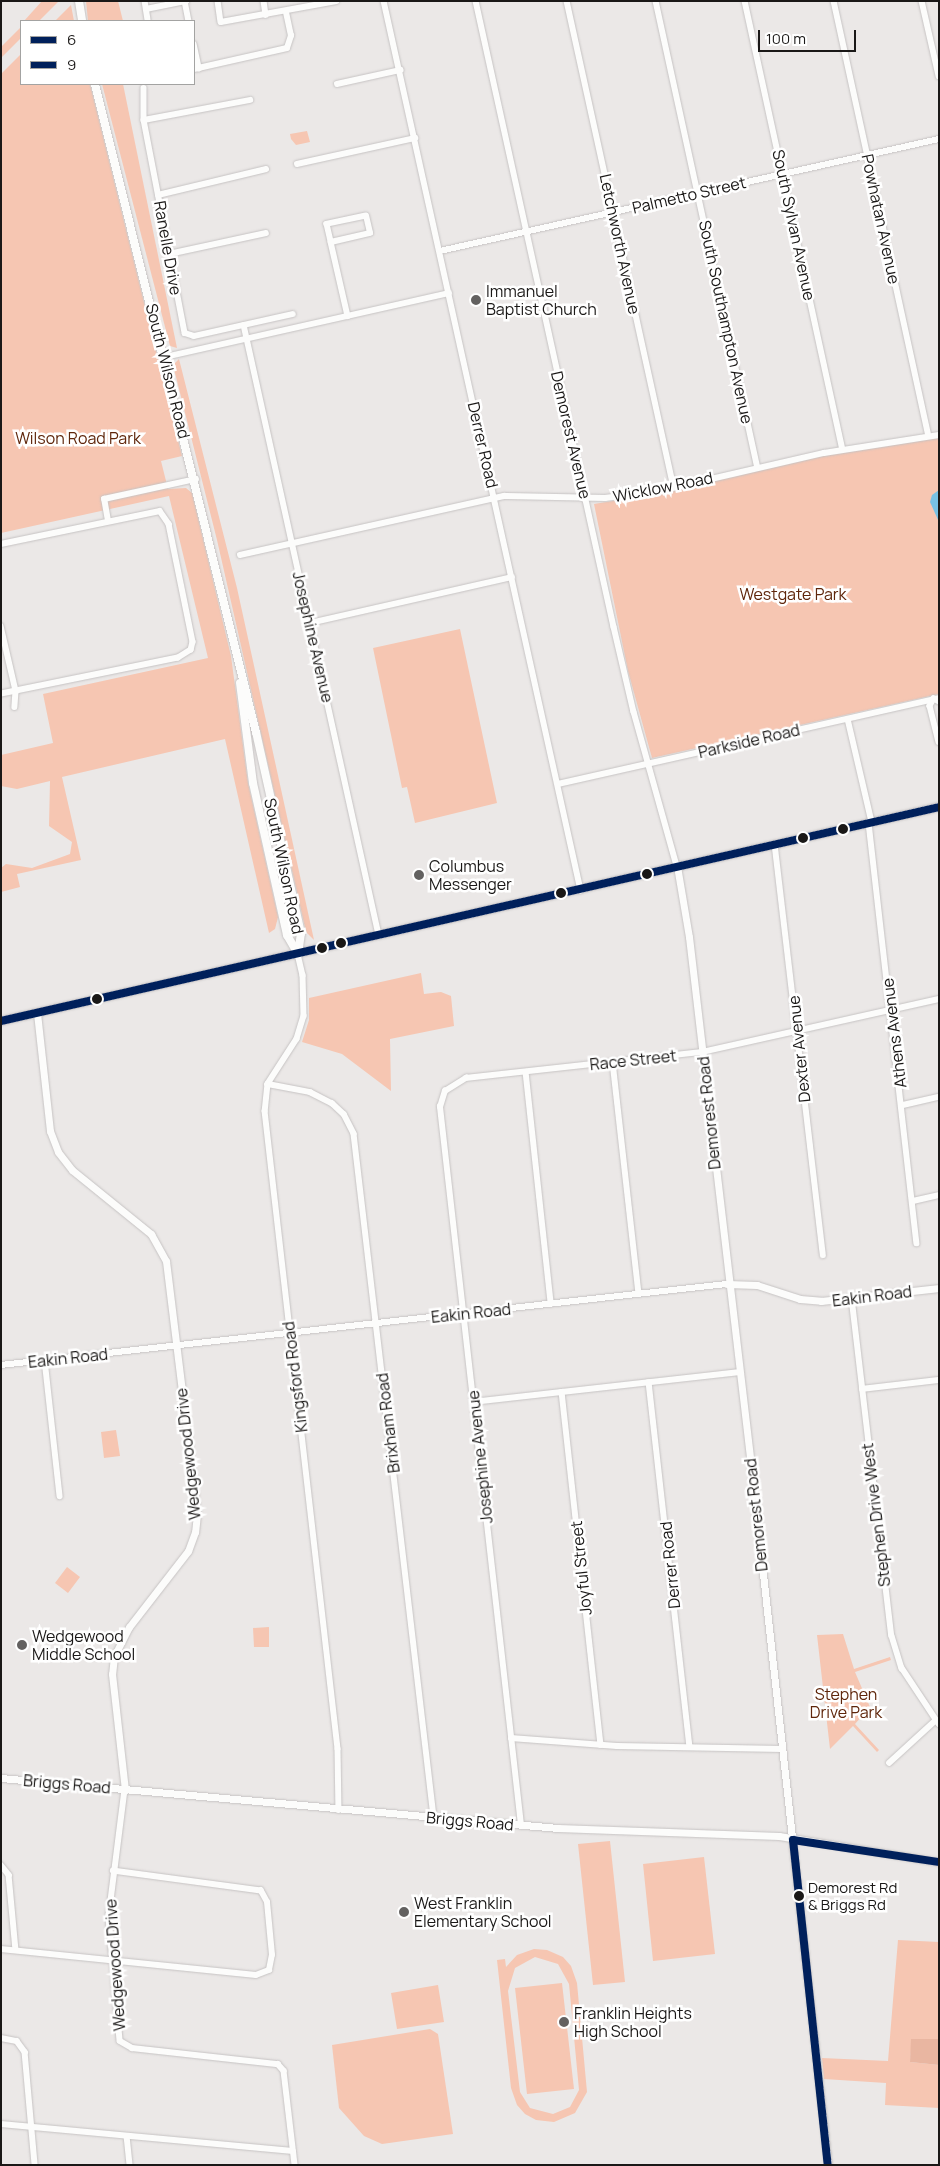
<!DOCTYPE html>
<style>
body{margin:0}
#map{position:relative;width:940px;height:2166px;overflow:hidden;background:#ebe8e7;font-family:Manrope,sans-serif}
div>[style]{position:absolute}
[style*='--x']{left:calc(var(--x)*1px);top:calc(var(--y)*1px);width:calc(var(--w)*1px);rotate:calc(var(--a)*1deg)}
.green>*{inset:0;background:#f6c6b2}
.forest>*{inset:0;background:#e9b6a1}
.water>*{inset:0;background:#78c1e4}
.roads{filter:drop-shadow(0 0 1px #c6c3c3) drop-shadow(0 0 1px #c6c3c3)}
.minor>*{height:5.5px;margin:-2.75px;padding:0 2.75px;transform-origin:2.75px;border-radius:2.75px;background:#fcfcfb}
.tertiary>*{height:7px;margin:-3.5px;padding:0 3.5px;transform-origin:3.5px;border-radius:3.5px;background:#fcfcfb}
.secondary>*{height:8px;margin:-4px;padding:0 4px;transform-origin:4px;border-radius:4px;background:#fcfcfb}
.bus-1>*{height:8px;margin:-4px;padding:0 4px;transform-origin:4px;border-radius:4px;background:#00205b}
.bus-2>*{height:8px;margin:-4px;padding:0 4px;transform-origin:4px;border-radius:4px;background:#00205b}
.dots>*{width:14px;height:14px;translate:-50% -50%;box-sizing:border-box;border:2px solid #fff;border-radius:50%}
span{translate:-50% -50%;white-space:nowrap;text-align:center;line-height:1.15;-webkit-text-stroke:5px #fff;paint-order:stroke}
.bus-label{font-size:15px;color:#1a1817}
.left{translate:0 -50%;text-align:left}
.street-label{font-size:16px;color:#1a1817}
.poi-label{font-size:16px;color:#1a1817}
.park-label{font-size:16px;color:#5f260b}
.frame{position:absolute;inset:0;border:2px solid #1a1817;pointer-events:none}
.legend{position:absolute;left:20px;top:20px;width:175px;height:65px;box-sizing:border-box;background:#fff;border:1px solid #a3a3a2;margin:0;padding:6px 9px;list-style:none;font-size:15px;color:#1a1817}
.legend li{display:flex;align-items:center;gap:10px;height:25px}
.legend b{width:25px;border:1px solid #a3a3a2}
.scale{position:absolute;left:758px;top:30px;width:98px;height:22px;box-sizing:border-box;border:2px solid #1a1817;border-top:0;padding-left:6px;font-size:15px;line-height:18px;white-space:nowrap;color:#1a1817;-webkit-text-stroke:4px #fff;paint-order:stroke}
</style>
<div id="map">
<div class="green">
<i style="clip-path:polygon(42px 1px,59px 1px,39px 21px,24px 21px)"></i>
<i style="clip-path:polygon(118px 1px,123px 21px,88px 21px,86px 1px)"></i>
<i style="clip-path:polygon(71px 5px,74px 21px,55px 21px)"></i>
<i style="clip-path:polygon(21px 27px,21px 38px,1px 58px,1px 47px)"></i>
<i style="clip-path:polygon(21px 54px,21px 84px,90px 84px,182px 456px,161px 461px,168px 489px,186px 488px,192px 493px,231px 656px,248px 783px,278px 917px,275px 929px,269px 933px,225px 739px,62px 777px,81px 860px,17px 874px,20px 887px,1px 892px,1px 868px,6px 864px,32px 868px,70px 854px,72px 842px,49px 826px,50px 781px,17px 789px,1px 786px,1px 755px,53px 743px,43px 694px,208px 658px,169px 496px,1px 533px,1px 74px)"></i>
<i style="clip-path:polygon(102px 84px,123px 84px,177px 348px,170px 346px)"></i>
<i style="clip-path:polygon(307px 131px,310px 142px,296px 145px,291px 139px,290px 134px)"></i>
<i style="clip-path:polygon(179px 359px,237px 588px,314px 940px,306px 932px,217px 540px,173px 365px)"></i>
<i style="clip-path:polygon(939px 437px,939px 694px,652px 758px,628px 671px,594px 504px,661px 493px,826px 455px)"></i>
<i style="clip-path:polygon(460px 629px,497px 803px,415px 823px,407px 787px,402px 788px,373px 648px)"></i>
<i style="clip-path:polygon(421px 973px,424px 994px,441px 992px,451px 996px,454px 1026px,390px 1039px,391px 1091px,342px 1054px,302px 1042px,309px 1020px,309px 998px)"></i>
<i style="clip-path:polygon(116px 1430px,120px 1456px,104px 1458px,101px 1432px)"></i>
<i style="clip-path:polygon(67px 1567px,80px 1577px,68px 1593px,55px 1583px)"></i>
<i style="clip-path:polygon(269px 1627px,269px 1647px,254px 1647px,253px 1628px)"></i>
<i style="clip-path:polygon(843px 1634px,854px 1669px,890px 1657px,891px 1660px,855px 1672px,870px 1707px,855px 1724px,879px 1750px,877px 1752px,853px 1726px,830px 1749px,817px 1635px)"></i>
<i style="clip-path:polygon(610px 1841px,625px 1982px,593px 1985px,578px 1844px)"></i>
<i style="clip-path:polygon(704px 1857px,715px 1954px,653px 1961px,643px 1864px)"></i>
<i style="clip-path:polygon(898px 1940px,939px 1942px,939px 2039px,912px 2039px,910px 2062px,939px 2065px,939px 2108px,885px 2105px,886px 2083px,824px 2079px,822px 2058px,888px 2061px)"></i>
<i style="clip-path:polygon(evenodd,534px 1949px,547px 1950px,563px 1957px,571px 1966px,577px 1983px,587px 2092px,575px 2113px,554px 2122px,536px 2120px,525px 2114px,517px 2105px,511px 2088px,497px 1960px,505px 1959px,506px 1967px,517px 1955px,534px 1949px,535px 1957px,558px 1964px,569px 1984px,579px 2090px,570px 2107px,553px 2114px,530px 2108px,520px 2092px,508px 1991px,515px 1968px,535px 1957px)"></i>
<i style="clip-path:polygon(562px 1983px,574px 2089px,527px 2094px,515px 1988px)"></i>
<i style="clip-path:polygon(438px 1985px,444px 2022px,397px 2029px,391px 1993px)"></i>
<i style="clip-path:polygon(430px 2029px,438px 2034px,453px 2134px,382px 2144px,364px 2136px,339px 2108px,332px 2045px)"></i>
</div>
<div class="forest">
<i style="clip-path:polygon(911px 2039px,939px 2039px,939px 2065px,910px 2062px)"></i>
</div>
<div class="water">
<i style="clip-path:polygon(939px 490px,939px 522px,930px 502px,932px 495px)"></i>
</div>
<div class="roads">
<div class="minor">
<i style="--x:145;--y:1;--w:20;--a:81"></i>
<i style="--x:185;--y:1;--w:20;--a:79"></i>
<i style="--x:218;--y:1;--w:21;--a:82"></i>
<i style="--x:221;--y:22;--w:117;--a:-10.3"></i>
<i style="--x:264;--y:1;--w:14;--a:82"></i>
<i style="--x:384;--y:1;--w:911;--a:77.51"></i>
<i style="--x:476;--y:1;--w:641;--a:77.57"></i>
<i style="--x:614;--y:627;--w:87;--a:76.8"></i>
<i style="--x:634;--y:712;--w:160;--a:74.4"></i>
<i style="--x:567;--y:1;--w:498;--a:77.6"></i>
<i style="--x:656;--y:1;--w:477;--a:77.7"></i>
<i style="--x:745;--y:1;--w:459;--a:77.7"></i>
<i style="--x:834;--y:1;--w:445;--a:77.7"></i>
<i style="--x:922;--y:1;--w:77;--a:77.2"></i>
<i style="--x:146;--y:9;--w:41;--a:-11.3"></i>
<i style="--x:194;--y:44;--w:25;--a:78"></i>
<i style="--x:194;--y:69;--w:95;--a:-12.7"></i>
<i style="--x:287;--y:48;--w:13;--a:-72"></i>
<i style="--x:291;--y:36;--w:25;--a:-102"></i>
<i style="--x:337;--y:84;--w:65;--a:-12.5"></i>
<i style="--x:144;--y:88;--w:32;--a:90"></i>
<i style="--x:144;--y:120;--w:217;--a:79.1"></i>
<i style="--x:185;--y:333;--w:9;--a:18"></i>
<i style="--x:194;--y:336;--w:101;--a:-12.5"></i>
<i style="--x:144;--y:120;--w:108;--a:-10.7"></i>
<i style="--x:297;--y:164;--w:121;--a:-12.4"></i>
<i style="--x:158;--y:195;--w:111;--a:-13.5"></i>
<i style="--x:331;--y:242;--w:40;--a:-13"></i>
<i style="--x:370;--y:233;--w:17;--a:-103"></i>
<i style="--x:366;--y:216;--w:40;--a:168"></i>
<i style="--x:327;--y:224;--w:18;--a:77"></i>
<i style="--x:331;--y:242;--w:76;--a:77.1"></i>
<i style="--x:440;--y:251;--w:511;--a:-12.65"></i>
<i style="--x:169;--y:254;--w:99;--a:-12.2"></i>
<i style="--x:244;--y:325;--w:625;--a:77.52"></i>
<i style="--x:165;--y:357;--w:291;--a:-12.7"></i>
<i style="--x:108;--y:521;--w:22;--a:-100"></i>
<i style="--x:104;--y:499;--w:94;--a:-12.3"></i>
<i style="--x:1;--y:544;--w:162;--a:-11.7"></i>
<i style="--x:160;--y:511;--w:16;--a:55"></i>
<i style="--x:169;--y:524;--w:120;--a:78.5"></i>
<i style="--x:193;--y:642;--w:8;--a:104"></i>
<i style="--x:191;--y:650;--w:15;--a:148"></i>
<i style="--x:178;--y:658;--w:181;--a:168.5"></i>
<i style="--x:240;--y:555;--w:271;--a:-12.6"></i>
<i style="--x:504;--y:496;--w:101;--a:1.1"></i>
<i style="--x:605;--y:498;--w:54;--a:-7.4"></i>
<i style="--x:659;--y:491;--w:169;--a:-13"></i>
<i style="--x:824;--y:453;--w:116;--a:-8.9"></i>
<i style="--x:310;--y:623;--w:207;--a:-12.8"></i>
<i style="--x:1;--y:626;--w:67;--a:77"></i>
<i style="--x:16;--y:691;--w:16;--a:94"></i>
<i style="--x:939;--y:702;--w:6;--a:-149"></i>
<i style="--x:934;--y:699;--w:8;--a:120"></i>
<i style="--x:930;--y:706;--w:37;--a:76"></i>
<i style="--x:848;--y:719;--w:106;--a:76.9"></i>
<i style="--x:558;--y:784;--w:391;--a:-12.7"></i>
<i style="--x:869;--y:823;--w:423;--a:83.5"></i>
<i style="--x:775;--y:844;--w:414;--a:83.3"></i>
<i style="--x:298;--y:954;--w:22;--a:77"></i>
<i style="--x:303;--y:975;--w:41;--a:88.6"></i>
<i style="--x:304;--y:1016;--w:24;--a:107"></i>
<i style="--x:297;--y:1039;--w:54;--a:122.8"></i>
<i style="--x:268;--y:1084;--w:27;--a:96"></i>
<i style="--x:265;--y:1111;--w:642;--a:83.47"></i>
<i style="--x:338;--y:1749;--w:61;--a:89.1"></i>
<i style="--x:613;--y:1062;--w:233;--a:83.6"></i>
<i style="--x:526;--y:1072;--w:233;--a:83.8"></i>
<i style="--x:268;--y:1084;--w:43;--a:10.8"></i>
<i style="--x:310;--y:1092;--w:25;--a:27"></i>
<i style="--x:332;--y:1103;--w:16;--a:43"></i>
<i style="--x:344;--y:1114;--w:22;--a:63"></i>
<i style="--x:354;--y:1134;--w:688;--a:83.32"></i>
<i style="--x:903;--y:1105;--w:37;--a:-13"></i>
<i style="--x:913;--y:1201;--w:27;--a:-13"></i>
<i style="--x:852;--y:1298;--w:340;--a:83.3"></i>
<i style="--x:892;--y:1636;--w:34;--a:73"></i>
<i style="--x:902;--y:1668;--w:67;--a:56.5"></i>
<i style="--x:45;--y:1360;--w:137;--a:83.7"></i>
<i style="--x:1;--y:1365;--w:731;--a:-6.37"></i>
<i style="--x:649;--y:1382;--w:367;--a:83.6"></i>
<i style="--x:862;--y:1389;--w:78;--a:-6.7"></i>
<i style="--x:562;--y:1392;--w:355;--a:83.7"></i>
<i style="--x:473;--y:1402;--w:268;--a:-6.4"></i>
<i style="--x:511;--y:1738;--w:106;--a:4.3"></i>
<i style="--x:617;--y:1746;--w:165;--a:1"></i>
<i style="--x:889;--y:1763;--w:62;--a:-42.4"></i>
<i style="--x:125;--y:1790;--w:128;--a:97.2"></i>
<i style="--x:109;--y:1917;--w:124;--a:84.9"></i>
<i style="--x:120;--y:2041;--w:14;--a:30"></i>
<i style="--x:132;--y:2048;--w:147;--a:6.3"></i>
<i style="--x:278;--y:2064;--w:9;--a:49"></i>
<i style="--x:284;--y:2071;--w:95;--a:83.3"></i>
<i style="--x:521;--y:1825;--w:723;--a:-96.44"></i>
<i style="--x:440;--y:1107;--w:17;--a:-73"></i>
<i style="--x:445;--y:1091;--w:25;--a:-32"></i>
<i style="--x:466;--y:1078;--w:237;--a:-6.3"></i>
<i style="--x:702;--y:1052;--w:243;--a:-12.6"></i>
<i style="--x:1;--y:1865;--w:13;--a:51"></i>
<i style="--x:9;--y:1875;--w:75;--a:84.7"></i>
<i style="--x:1;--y:1949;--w:256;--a:5.8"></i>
<i style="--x:256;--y:1975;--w:14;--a:-21"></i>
<i style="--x:269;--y:1970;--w:15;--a:-79"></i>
<i style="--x:272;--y:1955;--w:53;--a:-95.4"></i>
<i style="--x:267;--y:1902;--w:13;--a:-119"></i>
<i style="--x:261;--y:1891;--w:149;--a:-172.3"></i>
<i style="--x:1;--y:2038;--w:16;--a:11"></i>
<i style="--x:17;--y:2041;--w:14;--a:54"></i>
<i style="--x:25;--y:2052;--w:113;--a:84.9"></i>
<i style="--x:1;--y:2124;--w:293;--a:5.3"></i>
<i style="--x:127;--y:2136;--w:29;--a:84"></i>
</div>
<div class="tertiary">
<i style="--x:677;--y:866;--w:72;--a:80.4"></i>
<i style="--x:689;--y:937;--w:550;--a:83.31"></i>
<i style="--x:753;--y:1483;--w:686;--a:83.72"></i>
<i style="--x:37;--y:1013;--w:119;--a:83.7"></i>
<i style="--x:50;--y:1131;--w:22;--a:69"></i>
<i style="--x:58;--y:1152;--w:23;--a:52"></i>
<i style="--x:72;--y:1170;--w:102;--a:39"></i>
<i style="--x:151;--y:1234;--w:31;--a:61"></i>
<i style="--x:166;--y:1261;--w:255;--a:83"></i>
<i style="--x:197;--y:1514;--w:18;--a:96"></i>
<i style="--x:195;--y:1532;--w:20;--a:110"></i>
<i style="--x:188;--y:1551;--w:96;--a:127.8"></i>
<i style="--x:129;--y:1627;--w:33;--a:117"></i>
<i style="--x:114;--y:1656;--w:18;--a:96"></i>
<i style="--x:112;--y:1674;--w:117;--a:83.6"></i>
<i style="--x:727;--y:1284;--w:30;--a:2"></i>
<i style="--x:757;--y:1285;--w:45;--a:18"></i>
<i style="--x:800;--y:1299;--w:21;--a:5"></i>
<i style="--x:821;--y:1301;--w:119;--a:-6.3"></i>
<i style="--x:1;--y:1778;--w:559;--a:5.13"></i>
<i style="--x:558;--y:1828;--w:221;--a:2.1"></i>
<i style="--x:779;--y:1836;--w:162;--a:9.2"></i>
</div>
<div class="secondary">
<i style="--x:79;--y:1;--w:20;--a:81"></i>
<i style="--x:95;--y:84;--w:668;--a:76.05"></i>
<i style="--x:256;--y:732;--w:206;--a:77.4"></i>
<i style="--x:301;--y:933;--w:21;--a:98"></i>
<i style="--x:240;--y:683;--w:101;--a:82.6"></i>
<i style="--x:253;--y:783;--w:156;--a:77.4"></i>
<i style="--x:287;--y:935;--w:22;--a:60"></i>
<i style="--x:1;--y:1021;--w:962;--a:-12.85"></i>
</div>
</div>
<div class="bus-1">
<i style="--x:1;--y:1021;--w:962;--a:-12.85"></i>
</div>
<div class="bus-2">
<i style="--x:793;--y:1840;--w:327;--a:83.9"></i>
<i style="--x:793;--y:1840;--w:148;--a:8.6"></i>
</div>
<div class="dots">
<i style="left:476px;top:300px;background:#636160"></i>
<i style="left:843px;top:829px;background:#1a1817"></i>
<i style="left:803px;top:838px;background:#1a1817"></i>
<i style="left:647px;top:874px;background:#1a1817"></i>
<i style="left:419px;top:875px;background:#636160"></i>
<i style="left:561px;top:893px;background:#1a1817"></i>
<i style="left:341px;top:943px;background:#1a1817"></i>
<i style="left:322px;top:948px;background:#1a1817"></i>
<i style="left:97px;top:999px;background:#1a1817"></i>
<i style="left:22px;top:1645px;background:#636160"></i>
<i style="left:799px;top:1896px;background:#1a1817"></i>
<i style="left:404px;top:1912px;background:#636160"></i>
<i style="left:564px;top:2022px;background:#636160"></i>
</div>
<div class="bus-label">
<span class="left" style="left:808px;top:1896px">Demorest Rd<br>&amp; Briggs Rd</span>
</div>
<div class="street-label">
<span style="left:689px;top:195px;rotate:-13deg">Palmetto Street</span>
<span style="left:881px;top:219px;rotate:78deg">Powhatan Avenue</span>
<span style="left:794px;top:225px;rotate:78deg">South Sylvan Avenue</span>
<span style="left:620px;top:244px;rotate:78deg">Letchworth Avenue</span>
<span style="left:168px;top:248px;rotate:80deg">Ranelle Drive</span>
<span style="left:726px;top:322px;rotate:78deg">South Southampton Avenue</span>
<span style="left:168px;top:371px;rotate:76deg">South Wilson Road</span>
<span style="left:571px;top:435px;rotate:77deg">Demorest Avenue</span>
<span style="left:483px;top:445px;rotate:77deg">Derrer Road</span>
<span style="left:663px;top:487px;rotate:-11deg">Wicklow Road</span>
<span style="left:313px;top:637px;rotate:77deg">Josephine Avenue</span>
<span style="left:749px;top:741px;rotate:-13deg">Parkside Road</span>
<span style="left:284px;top:866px;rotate:78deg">South Wilson Road</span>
<span style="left:894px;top:1033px;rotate:-97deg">Athens Avenue</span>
<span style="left:799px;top:1049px;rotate:-96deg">Dexter Avenue</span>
<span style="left:633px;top:1060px;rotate:-6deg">Race Street</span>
<span style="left:709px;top:1113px;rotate:-96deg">Demorest Road</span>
<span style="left:872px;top:1296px;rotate:-7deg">Eakin Road</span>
<span style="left:471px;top:1313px;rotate:-6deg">Eakin Road</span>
<span style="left:68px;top:1358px;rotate:-6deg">Eakin Road</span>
<span style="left:295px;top:1377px;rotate:-97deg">Kingsford Road</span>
<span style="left:388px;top:1423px;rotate:-97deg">Brixham Road</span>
<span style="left:188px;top:1454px;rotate:-96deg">Wedgewood Drive</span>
<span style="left:480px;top:1457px;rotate:-96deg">Josephine Avenue</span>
<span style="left:756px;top:1515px;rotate:-96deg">Demorest Road</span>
<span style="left:876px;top:1515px;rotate:-97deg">Stephen Drive West</span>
<span style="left:670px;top:1565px;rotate:-96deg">Derrer Road</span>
<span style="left:581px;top:1568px;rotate:-96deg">Joyful Street</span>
<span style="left:67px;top:1784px;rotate:5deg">Briggs Road</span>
<span style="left:470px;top:1821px;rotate:5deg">Briggs Road</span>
<span style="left:115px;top:1965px;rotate:-94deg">Wedgewood Drive</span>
</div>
<div class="poi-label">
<span class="left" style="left:486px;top:300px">Immanuel<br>Baptist Church</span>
<span class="left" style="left:429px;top:875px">Columbus<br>Messenger</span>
<span class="left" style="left:32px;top:1645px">Wedgewood<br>Middle School</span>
<span class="left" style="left:414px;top:1912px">West Franklin<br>Elementary School</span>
<span class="left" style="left:574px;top:2022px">Franklin Heights<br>High School</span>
</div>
<div class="park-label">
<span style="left:78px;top:438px">Wilson Road Park</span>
<span style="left:793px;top:594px">Westgate Park</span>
<span style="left:846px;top:1703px">Stephen<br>Drive Park</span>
</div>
<div class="frame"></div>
<ul class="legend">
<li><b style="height:6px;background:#00205b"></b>6</li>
<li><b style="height:6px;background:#00205b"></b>9</li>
</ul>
<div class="scale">100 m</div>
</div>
